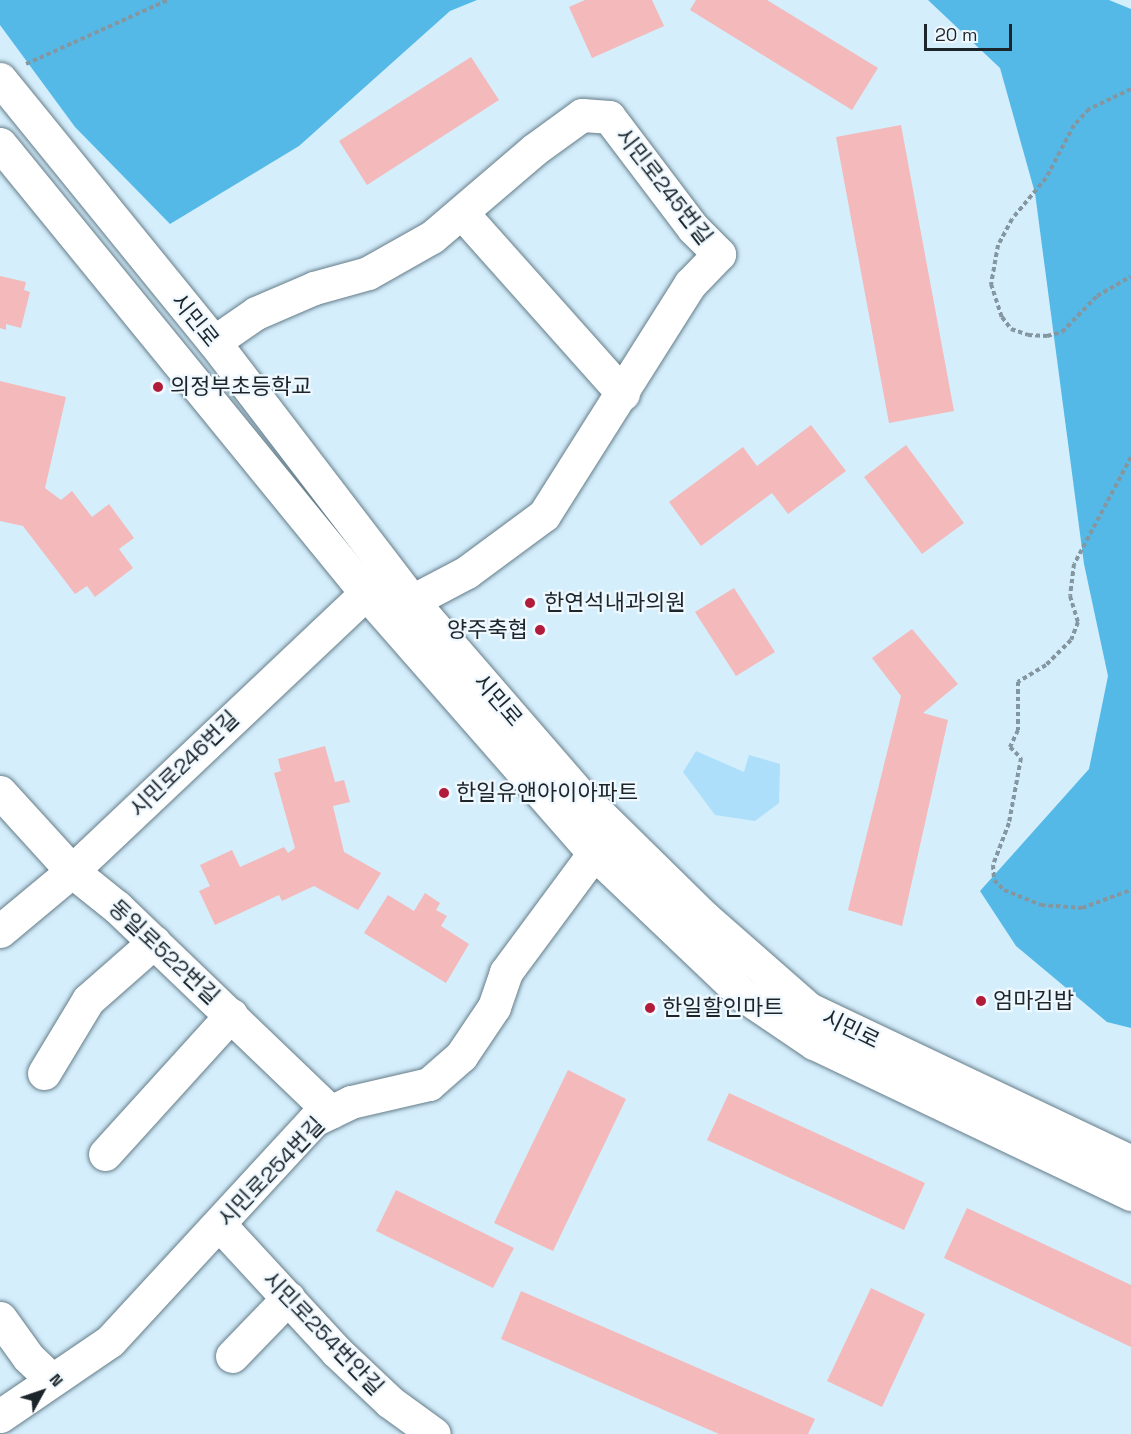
<!DOCTYPE html>
<meta charset="utf-8">
<style>
body{margin:0}
#map{position:relative;width:1131px;height:1434px;overflow:hidden;background:#d4eefc;font-family:"Space Grotesk","Noto Sans KR",sans-serif}
div>[style]{position:absolute}
[style*='--x']{left:calc(var(--x)*1px);top:calc(var(--y)*1px);width:calc(var(--w)*1px);rotate:calc(var(--a)*1deg)}
.green>*{inset:0;background:#addffa}
.forest>*{inset:0;background:#54b9e7}
.building>*{inset:0;background:#f4b9ba}
.path>*{height:4px;margin-top:-2px;transform-origin:0;background:repeating-linear-gradient(90deg,#8496a0 0 4.5px,transparent 0 7.5px)}
.roads{filter:drop-shadow(0 0 2px #667d89) drop-shadow(0 0 2px #667d89)}
.minor>*{height:33px;margin:-16.5px;padding:0 16.5px;transform-origin:16.5px;border-radius:16.5px;background:#fff}
.dots>*{width:16px;height:16px;translate:-50% -50%;box-sizing:border-box;border:3px solid #eef8fe;border-radius:50%}
span{translate:-50% -50%;white-space:nowrap;text-align:center;line-height:1.15;-webkit-text-stroke:4.5px #eef8fe;paint-order:stroke}
.street-label{font-size:22px;color:#1c252a}
.poi-label{font-size:22px;color:#1c252a}
.left{translate:0 -50%;text-align:left}
.right{translate:-100% -50%;text-align:right}
.north{position:absolute;left:12px;top:1362px;width:60px;height:60px;-webkit-text-stroke:4px #eef8fe;paint-order:stroke;rotate:50deg;font-size:16px;font-weight:700;line-height:24px;text-align:center;color:#1c252a}
.north::after{content:'';display:block;margin:auto;width:21px;height:27px;background:#1c252a;clip-path:polygon(50% 0,100% 100%,50% 72%,0 100%)}
.scale{position:absolute;left:924px;top:24px;width:88px;height:27px;box-sizing:border-box;border:3px solid #1c252a;border-top:0;padding-left:8px;font-size:18px;line-height:21px;white-space:nowrap;color:#1c252a;-webkit-text-stroke:4px #eef8fe;paint-order:stroke}
</style>
<div id="map">
<div class="green">
<i style="clip-path:polygon(696px 751px,744px 772px,749px 755px,780px 764px,779px 803px,755px 821px,715px 815px,683px 772px)"></i>
</div>
<div class="forest">
<i style="clip-path:polygon(0 0,477px 0,450px 11px,299px 146px,170px 224px,75px 127px,0 25px)"></i>
<i style="clip-path:polygon(928px 0,1109px 0,1131px 9px,1131px 1028px,1107px 1022px,1016px 946px,980px 891px,1089px 769px,1108px 676px,1084px 564px,1035px 193px,1000px 68px)"></i>
</div>
<div class="building">
<i style="clip-path:polygon(585px 0,652px 0,664px 26px,592px 58px,569px 7px)"></i>
<i style="clip-path:polygon(696px 0,767px 0,878px 68px,852px 110px,690px 10px)"></i>
<i style="clip-path:polygon(471px 57px,499px 100px,367px 185px,339px 141px)"></i>
<i style="clip-path:polygon(901px 125px,954px 411px,889px 423px,836px 137px)"></i>
<i style="clip-path:polygon(0 276px,26px 282px,24px 290px,30px 292px,21px 328px,6px 324px,6px 330px,0 328px)"></i>
<i style="clip-path:polygon(0 381px,66px 397px,45px 488px,61px 500px,72px 491px,92px 517px,109px 504px,134px 538px,119px 549px,133px 568px,95px 597px,87px 586px,75px 594px,23px 526px,0 521px)"></i>
<i style="clip-path:polygon(811px 425px,846px 471px,788px 514px,772px 493px,701px 546px,669px 502px,743px 447px,757px 466px)"></i>
<i style="clip-path:polygon(906px 445px,964px 523px,922px 554px,864px 477px)"></i>
<i style="clip-path:polygon(734px 588px,775px 652px,736px 676px,695px 612px)"></i>
<i style="clip-path:polygon(912px 629px,958px 684px,923px 713px,948px 720px,902px 926px,848px 910px,901px 696px,872px 658px)"></i>
<i style="clip-path:polygon(325px 746px,335px 782px,344px 780px,350px 802px,333px 806px,344px 852px,381px 873px,358px 910px,314px 886px,282px 901px,279px 895px,215px 925px,199px 891px,210px 886px,200px 865px,232px 850px,240px 867px,284px 847px,288px 853px,295px 848px,274px 773px,281px 771px,278px 759px)"></i>
<i style="clip-path:polygon(425px 893px,440px 903px,436px 910px,447px 916px,441px 926px,469px 944px,446px 983px,364px 933px,388px 895px,414px 911px)"></i>
<i style="clip-path:polygon(568px 1070px,626px 1099px,553px 1251px,494px 1223px)"></i>
<i style="clip-path:polygon(729px 1093px,925px 1183px,904px 1230px,707px 1140px)"></i>
<i style="clip-path:polygon(396px 1190px,514px 1248px,493px 1288px,376px 1231px)"></i>
<i style="clip-path:polygon(967px 1208px,1131px 1285px,1131px 1347px,944px 1258px)"></i>
<i style="clip-path:polygon(871px 1288px,925px 1314px,882px 1407px,827px 1381px)"></i>
<i style="clip-path:polygon(521px 1291px,815px 1419px,808px 1434px,719px 1434px,501px 1339px)"></i>
</div>
<div class="path">
<i style="--x:26;--y:64;--w:156;--a:-24.3"></i>
<i style="--x:1131;--y:89;--w:47;--a:154.5"></i>
<i style="--x:1089;--y:109;--w:22;--a:133"></i>
<i style="--x:1074;--y:125;--w:60;--a:117.8"></i>
<i style="--x:1046;--y:178;--w:53;--a:129.7"></i>
<i style="--x:1012;--y:219;--w:30;--a:118"></i>
<i style="--x:998;--y:245;--w:40;--a:100"></i>
<i style="--x:991;--y:284;--w:35;--a:72"></i>
<i style="--x:1002;--y:317;--w:15;--a:53"></i>
<i style="--x:1011;--y:329;--w:18;--a:19"></i>
<i style="--x:1028;--y:335;--w:19;--a:3"></i>
<i style="--x:1047;--y:336;--w:16;--a:-15"></i>
<i style="--x:1062;--y:332;--w:50;--a:-45.8"></i>
<i style="--x:1097;--y:296;--w:39;--a:-30"></i>
<i style="--x:1131;--y:457;--w:121;--a:118"></i>
<i style="--x:1074;--y:564;--w:32;--a:97"></i>
<i style="--x:1070;--y:596;--w:27;--a:73"></i>
<i style="--x:1078;--y:622;--w:19;--a:111"></i>
<i style="--x:1071;--y:640;--w:35;--a:135"></i>
<i style="--x:1046;--y:665;--w:33;--a:149"></i>
<i style="--x:1018;--y:682;--w:48;--a:90"></i>
<i style="--x:1018;--y:730;--w:19;--a:115"></i>
<i style="--x:1010;--y:747;--w:16;--a:45"></i>
<i style="--x:1021;--y:758;--w:66;--a:100.5"></i>
<i style="--x:1009;--y:823;--w:45;--a:110.9"></i>
<i style="--x:993;--y:865;--w:15;--a:86"></i>
<i style="--x:994;--y:880;--w:14;--a:45"></i>
<i style="--x:1004;--y:890;--w:40;--a:22"></i>
<i style="--x:1041;--y:905;--w:41;--a:4.2"></i>
<i style="--x:1082;--y:908;--w:52;--a:-20.2"></i>
</div>
<div class="roads">
<div class="minor">
<i style="--x:0;--y:79;--w:339;--a:50.9"></i>
<i style="--x:214;--y:342;--w:326;--a:52.6"></i>
<i style="--x:412;--y:601;--w:258;--a:49.1"></i>
<i style="--x:581;--y:796;--w:171;--a:44.5"></i>
<i style="--x:703;--y:916;--w:141;--a:41.3"></i>
<i style="--x:809;--y:1009;--w:357;--a:25.4"></i>
<i style="--x:0;--y:144;--w:579;--a:50.81"></i>
<i style="--x:366;--y:593;--w:346;--a:48.8"></i>
<i style="--x:594;--y:853;--w:206;--a:43.6"></i>
<i style="--x:743;--y:995;--w:86;--a:34.1"></i>
<i style="--x:814;--y:1043;--w:351;--a:25.5"></i>
<i style="--x:462;--y:213;--w:242;--a:48.3"></i>
<i style="--x:214;--y:342;--w:51;--a:-34.6"></i>
<i style="--x:256;--y:313;--w:63;--a:-23.3"></i>
<i style="--x:314;--y:288;--w:56;--a:-15.5"></i>
<i style="--x:368;--y:273;--w:73;--a:-29.4"></i>
<i style="--x:432;--y:237;--w:135;--a:-40.5"></i>
<i style="--x:535;--y:149;--w:58;--a:-35.9"></i>
<i style="--x:582;--y:115;--w:27;--a:4"></i>
<i style="--x:609;--y:117;--w:139;--a:52.9"></i>
<i style="--x:693;--y:228;--w:37;--a:45"></i>
<i style="--x:719;--y:254;--w:42;--a:134"></i>
<i style="--x:690;--y:284;--w:273;--a:122.3"></i>
<i style="--x:544;--y:515;--w:96;--a:143.5"></i>
<i style="--x:467;--y:572;--w:84;--a:152.2"></i>
<i style="--x:0;--y:792;--w:107;--a:47.7"></i>
<i style="--x:72;--y:871;--w:58;--a:38.7"></i>
<i style="--x:117;--y:907;--w:296;--a:43.8"></i>
<i style="--x:0;--y:931;--w:94;--a:-39.8"></i>
<i style="--x:72;--y:871;--w:405;--a:-43.4"></i>
<i style="--x:44;--y:1073;--w:85;--a:-58.9"></i>
<i style="--x:88;--y:1000;--w:88;--a:-41.3"></i>
<i style="--x:105;--y:1154;--w:188;--a:-47.8"></i>
<i style="--x:219;--y:1224;--w:173;--a:47.3"></i>
<i style="--x:336;--y:1351;--w:74;--a:43.4"></i>
<i style="--x:390;--y:1402;--w:54;--a:36"></i>
<i style="--x:0;--y:1318;--w:48;--a:54.3"></i>
<i style="--x:28;--y:1357;--w:33;--a:44"></i>
<i style="--x:232;--y:1356;--w:81;--a:-46"></i>
<i style="--x:0;--y:1416;--w:133;--a:-34.3"></i>
<i style="--x:110;--y:1341;--w:301;--a:-47.3"></i>
<i style="--x:314;--y:1120;--w:41;--a:-25.9"></i>
<i style="--x:351;--y:1102;--w:80;--a:-13"></i>
<i style="--x:429;--y:1084;--w:43;--a:-41.2"></i>
<i style="--x:461;--y:1056;--w:59;--a:-56"></i>
<i style="--x:494;--y:1007;--w:37;--a:-71"></i>
<i style="--x:506;--y:972;--w:148;--a:-53.5"></i>
</div>
</div>
<div class="dots">
<i style="left:158px;top:387px;background:#b01c39"></i>
<i style="left:530px;top:603px;background:#b01c39"></i>
<i style="left:540px;top:630px;background:#b01c39"></i>
<i style="left:444px;top:793px;background:#b01c39"></i>
<i style="left:981px;top:1001px;background:#b01c39"></i>
<i style="left:650px;top:1008px;background:#b01c39"></i>
</div>
<div class="street-label">
<span style="left:664px;top:186px;rotate:52deg">시민로245번길</span>
<span style="left:195px;top:320px;rotate:51deg">시민로</span>
<span style="left:498px;top:700px;rotate:49deg">시민로</span>
<span style="left:184px;top:764px;rotate:-44deg">시민로246번길</span>
<span style="left:164px;top:952px;rotate:43deg">동일로522번길</span>
<span style="left:851px;top:1029px;rotate:26deg">시민로</span>
<span style="left:271px;top:1172px;rotate:-46deg">시민로254번길</span>
<span style="left:323px;top:1333px;rotate:46deg">시민로254번안길</span>
</div>
<div class="poi-label">
<span class="left" style="left:170px;top:387px">의정부초등학교</span>
<span class="left" style="left:544px;top:603px">한연석내과의원</span>
<span class="right" style="left:528px;top:630px">양주축협</span>
<span class="left" style="left:456px;top:793px">한일유앤아이아파트</span>
<span class="left" style="left:993px;top:1001px">엄마김밥</span>
<span class="left" style="left:662px;top:1008px">한일할인마트</span>
</div>
<div class="north">N</div>
<div class="scale">20 m</div>
</div>
